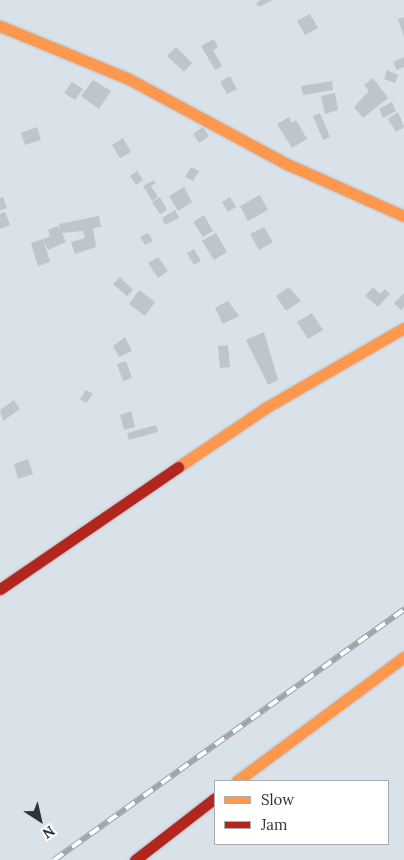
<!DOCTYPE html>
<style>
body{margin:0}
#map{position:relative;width:404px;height:860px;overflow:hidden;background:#d9e1e9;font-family:Lora,serif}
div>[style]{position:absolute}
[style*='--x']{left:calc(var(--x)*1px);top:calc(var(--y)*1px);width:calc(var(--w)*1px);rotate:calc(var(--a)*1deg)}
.building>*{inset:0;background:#bfc6cb}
.roads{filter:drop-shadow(0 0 1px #b8bec4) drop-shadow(0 0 1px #b8bec4)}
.slow>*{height:11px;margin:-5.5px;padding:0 5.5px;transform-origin:5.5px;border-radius:5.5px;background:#ff974d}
.jam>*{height:11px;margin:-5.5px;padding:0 5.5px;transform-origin:5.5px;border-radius:5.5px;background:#b3261e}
.rail>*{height:5.5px;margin-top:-2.75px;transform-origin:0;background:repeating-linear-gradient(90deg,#fff 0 11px,#a2a5a8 0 22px);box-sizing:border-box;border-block:1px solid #a2a5a8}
span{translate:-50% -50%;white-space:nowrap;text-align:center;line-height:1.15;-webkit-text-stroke:4.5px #fff;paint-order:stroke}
.legend{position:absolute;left:214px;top:780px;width:175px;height:65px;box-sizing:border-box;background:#fff;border:1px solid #abaeb0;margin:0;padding:6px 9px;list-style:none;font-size:15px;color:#2d3439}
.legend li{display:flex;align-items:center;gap:10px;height:25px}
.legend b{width:25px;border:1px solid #abaeb0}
.north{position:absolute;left:15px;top:795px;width:50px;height:50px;-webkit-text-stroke:4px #fff;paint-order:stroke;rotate:145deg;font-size:14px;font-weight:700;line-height:20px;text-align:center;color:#2d3439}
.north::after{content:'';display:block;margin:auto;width:18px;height:22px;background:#2d3439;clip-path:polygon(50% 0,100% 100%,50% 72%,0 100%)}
</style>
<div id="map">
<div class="building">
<i style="clip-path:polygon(261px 0,273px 0,259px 7px,256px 3px)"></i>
<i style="clip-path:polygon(310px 14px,318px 28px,305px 35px,297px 21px)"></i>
<i style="clip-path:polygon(404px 17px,404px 37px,398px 19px)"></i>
<i style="clip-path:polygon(214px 39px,218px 47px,213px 50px,222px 66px,215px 70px,201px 46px)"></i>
<i style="clip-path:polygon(176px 47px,192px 63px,184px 72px,167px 56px)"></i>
<i style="clip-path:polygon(404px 57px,404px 67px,397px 70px,393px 62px)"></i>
<i style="clip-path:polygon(387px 70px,398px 75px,395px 83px,384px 79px)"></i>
<i style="clip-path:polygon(230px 76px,237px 89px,227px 94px,220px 82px)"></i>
<i style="clip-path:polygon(373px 78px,388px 98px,363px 118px,354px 107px,369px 91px,364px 85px)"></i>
<i style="clip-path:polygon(93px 80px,111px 91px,99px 109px,81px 96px)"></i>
<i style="clip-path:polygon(332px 81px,333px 90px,303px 95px,301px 86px)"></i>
<i style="clip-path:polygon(72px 82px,83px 89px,75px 100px,64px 93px)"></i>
<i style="clip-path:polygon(335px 93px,338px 110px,325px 114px,321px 96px)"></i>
<i style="clip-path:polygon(392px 102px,396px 111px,383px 118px,379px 109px)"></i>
<i style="clip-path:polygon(398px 112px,404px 127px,396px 132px,388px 119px)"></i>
<i style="clip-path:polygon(320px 113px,330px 137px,323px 140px,313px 116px)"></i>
<i style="clip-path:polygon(289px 117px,292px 123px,296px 120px,307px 139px,292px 148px,277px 124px)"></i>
<i style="clip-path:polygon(37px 127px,41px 140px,25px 145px,21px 133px)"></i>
<i style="clip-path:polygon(203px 127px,209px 136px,199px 143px,193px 134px)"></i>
<i style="clip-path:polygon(123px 138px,131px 152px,120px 158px,112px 145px)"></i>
<i style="clip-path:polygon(191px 167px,199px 171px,193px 181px,185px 177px)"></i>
<i style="clip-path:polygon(137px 171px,143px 180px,136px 185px,130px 176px)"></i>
<i style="clip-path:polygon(154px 180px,156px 183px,151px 186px,158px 197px,152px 201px,143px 186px)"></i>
<i style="clip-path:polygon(184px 187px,192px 202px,178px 211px,169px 196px)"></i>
<i style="clip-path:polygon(260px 195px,268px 210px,248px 221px,240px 206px)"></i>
<i style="clip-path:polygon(3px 197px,7px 208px,0 210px,0 198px)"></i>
<i style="clip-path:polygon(160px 197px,167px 210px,160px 214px,152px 202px)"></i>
<i style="clip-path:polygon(230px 197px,236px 207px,228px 212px,222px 202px)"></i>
<i style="clip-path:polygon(175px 210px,179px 218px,165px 225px,162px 218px)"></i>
<i style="clip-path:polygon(5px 212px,10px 225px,0 229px,0 214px)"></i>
<i style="clip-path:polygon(204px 215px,213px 231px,203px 237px,193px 222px)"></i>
<i style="clip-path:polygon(99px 216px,101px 227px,93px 228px,96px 247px,75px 254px,71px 242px,85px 238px,83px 231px,62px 233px,66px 242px,48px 250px,43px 239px,50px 236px,48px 230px,58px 226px,60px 230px,59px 224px)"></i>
<i style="clip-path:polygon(264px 227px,273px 242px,259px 250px,250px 234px)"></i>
<i style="clip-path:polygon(148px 233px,153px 241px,145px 245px,140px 237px)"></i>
<i style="clip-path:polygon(216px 233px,227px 252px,214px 260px,202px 241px)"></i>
<i style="clip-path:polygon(43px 239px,50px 262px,38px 266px,31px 243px)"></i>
<i style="clip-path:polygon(194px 249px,201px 261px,194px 265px,187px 253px)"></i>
<i style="clip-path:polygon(158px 257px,168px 271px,158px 278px,148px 263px)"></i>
<i style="clip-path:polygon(120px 277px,133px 290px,127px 296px,113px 284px)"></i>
<i style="clip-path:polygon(289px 287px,301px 301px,286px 311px,276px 296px)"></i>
<i style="clip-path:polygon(373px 287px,380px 294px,385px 289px,390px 294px,378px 307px,365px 296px)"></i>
<i style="clip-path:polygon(139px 290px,155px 302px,145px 316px,129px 304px)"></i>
<i style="clip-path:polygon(404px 293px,404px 307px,401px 310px,394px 303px)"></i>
<i style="clip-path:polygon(228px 301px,239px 316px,223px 324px,215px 308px)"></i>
<i style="clip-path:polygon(312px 313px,323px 330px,308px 339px,297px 322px)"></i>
<i style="clip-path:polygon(264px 332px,278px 380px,268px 385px,246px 340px)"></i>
<i style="clip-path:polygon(125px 337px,132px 351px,119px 357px,113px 346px)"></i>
<i style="clip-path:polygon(228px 345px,230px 367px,220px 368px,218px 346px)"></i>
<i style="clip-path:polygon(126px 361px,132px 378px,123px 381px,117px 364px)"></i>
<i style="clip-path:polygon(86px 390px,93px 394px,86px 403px,80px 399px)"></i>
<i style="clip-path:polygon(14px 400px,20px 409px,3px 421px,0 410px)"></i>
<i style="clip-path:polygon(131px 411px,135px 427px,124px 430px,120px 415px)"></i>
<i style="clip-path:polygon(156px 425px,158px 432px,129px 440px,127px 433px)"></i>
<i style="clip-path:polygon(28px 459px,33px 474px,18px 479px,14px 464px)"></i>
</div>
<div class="roads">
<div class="slow">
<i style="--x:0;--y:26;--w:137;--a:22.3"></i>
<i style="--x:127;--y:78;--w:182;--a:28.3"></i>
<i style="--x:287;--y:164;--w:128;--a:24"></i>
<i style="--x:178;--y:467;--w:107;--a:-34"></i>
<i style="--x:267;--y:407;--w:158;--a:-30"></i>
<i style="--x:237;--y:781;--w:208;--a:-36.6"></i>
</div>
<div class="jam">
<i style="--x:0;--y:589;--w:216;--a:-34.4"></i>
<i style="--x:135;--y:860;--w:101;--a:-37.8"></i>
</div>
</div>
<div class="rail">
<i style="--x:54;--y:860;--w:431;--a:-35.6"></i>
</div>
<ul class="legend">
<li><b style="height:6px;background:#ff974d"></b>Slow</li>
<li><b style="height:6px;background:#b3261e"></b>Jam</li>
</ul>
<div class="north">N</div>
</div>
